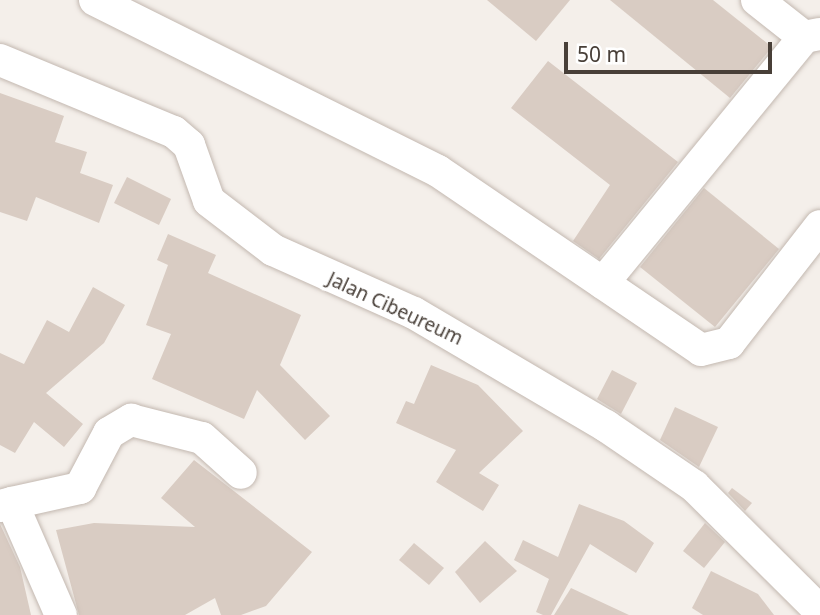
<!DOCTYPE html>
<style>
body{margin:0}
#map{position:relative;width:820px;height:615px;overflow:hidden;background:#f4efea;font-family:"Noto Sans",sans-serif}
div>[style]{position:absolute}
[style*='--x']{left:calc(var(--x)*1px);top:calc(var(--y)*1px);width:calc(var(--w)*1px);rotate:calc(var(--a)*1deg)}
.building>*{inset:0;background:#d9ccc3}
.roads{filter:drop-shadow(0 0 2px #c3b8b0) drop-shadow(0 0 2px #c3b8b0)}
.minor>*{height:32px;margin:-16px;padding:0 16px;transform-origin:16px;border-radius:16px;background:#fff}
span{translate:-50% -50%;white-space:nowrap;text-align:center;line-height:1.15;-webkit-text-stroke:7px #fff;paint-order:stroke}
.street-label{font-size:19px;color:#483f38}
.scale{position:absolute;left:564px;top:42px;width:208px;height:32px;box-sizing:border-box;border:4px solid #483f38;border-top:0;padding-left:9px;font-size:21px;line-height:24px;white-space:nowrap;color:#483f38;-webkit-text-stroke:5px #fff;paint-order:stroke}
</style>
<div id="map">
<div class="building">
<i style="clip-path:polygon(487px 0,570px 0,536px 41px)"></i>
<i style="clip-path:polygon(610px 0,713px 0,772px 47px,730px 98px)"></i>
<i style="clip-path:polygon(548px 61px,678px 162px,599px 259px,573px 241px,610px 185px,511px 108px)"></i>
<i style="clip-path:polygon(0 93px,64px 116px,55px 142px,87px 152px,80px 173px,113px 185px,99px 223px,36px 197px,27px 221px,0 212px)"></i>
<i style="clip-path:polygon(127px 177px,171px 199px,159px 225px,114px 203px)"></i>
<i style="clip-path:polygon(704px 188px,779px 249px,715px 327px,640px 267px)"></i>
<i style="clip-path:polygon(168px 234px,216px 255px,208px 273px,301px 315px,280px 365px,330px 416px,305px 440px,257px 390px,244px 419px,152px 379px,171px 334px,146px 325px,168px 265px,157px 260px)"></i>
<i style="clip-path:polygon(93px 287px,125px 305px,104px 343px,46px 393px,83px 424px,64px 447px,34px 422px,15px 453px,0 445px,0 353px,24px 364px,47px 320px,69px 332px)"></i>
<i style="clip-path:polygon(431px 365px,478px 385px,523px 431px,479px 473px,499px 485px,483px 511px,436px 482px,456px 450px,396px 423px,406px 401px,414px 404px)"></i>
<i style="clip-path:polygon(612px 370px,637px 383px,621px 414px,597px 399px)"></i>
<i style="clip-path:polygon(675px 407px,718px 427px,699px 467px,660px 440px)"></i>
<i style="clip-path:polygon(194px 460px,312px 552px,266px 606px,241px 615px,221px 615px,215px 598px,185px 615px,79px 615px,56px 530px,94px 523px,195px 527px,161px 498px)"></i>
<i style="clip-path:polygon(732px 488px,752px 503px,745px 511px,728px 493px)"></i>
<i style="clip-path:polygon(579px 504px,624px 521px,654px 543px,636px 573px,590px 544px,551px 615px,543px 615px,536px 612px,549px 579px,514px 560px,523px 540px,558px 557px)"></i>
<i style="clip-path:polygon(705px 523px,725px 542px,704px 568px,683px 551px)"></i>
<i style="clip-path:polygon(0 524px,20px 567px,31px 615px,0 615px)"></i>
<i style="clip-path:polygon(485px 541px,517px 571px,480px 603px,455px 572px)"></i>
<i style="clip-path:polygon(414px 543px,444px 568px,429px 585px,399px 560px)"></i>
<i style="clip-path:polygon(711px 571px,758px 594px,774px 615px,703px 615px,692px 608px)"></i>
<i style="clip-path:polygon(571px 588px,629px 615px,554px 615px)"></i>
</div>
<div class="roads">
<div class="minor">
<i style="--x:95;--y:0;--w:383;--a:26.5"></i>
<i style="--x:438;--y:171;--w:318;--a:34.2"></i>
<i style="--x:701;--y:350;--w:29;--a:-14"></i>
<i style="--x:729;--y:343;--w:148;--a:-52.1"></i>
<i style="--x:757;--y:0;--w:60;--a:38.2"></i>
<i style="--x:804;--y:37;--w:16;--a:-11"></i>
<i style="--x:0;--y:60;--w:188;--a:22.5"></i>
<i style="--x:174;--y:132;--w:20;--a:41"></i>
<i style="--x:189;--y:145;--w:59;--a:70.3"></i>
<i style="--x:209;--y:201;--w:81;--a:37.4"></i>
<i style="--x:273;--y:250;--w:154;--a:24.1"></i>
<i style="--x:414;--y:313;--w:223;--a:30.5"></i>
<i style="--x:606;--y:426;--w:107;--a:34.3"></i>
<i style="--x:694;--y:486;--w:177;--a:44.8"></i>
<i style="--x:603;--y:283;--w:318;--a:-50.7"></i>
<i style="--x:12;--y:503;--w:70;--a:-12.4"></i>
<i style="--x:80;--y:488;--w:62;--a:-62.2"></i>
<i style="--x:109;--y:433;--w:26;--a:-31"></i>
<i style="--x:131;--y:420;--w:73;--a:14.2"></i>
<i style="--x:202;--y:438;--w:52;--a:41.9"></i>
<i style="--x:0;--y:506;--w:12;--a:-14"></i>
<i style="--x:12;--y:503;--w:122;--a:66.4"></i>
</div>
</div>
<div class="street-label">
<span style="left:395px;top:309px;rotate:25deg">Jalan Cibeureum</span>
</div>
<div class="scale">50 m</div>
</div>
